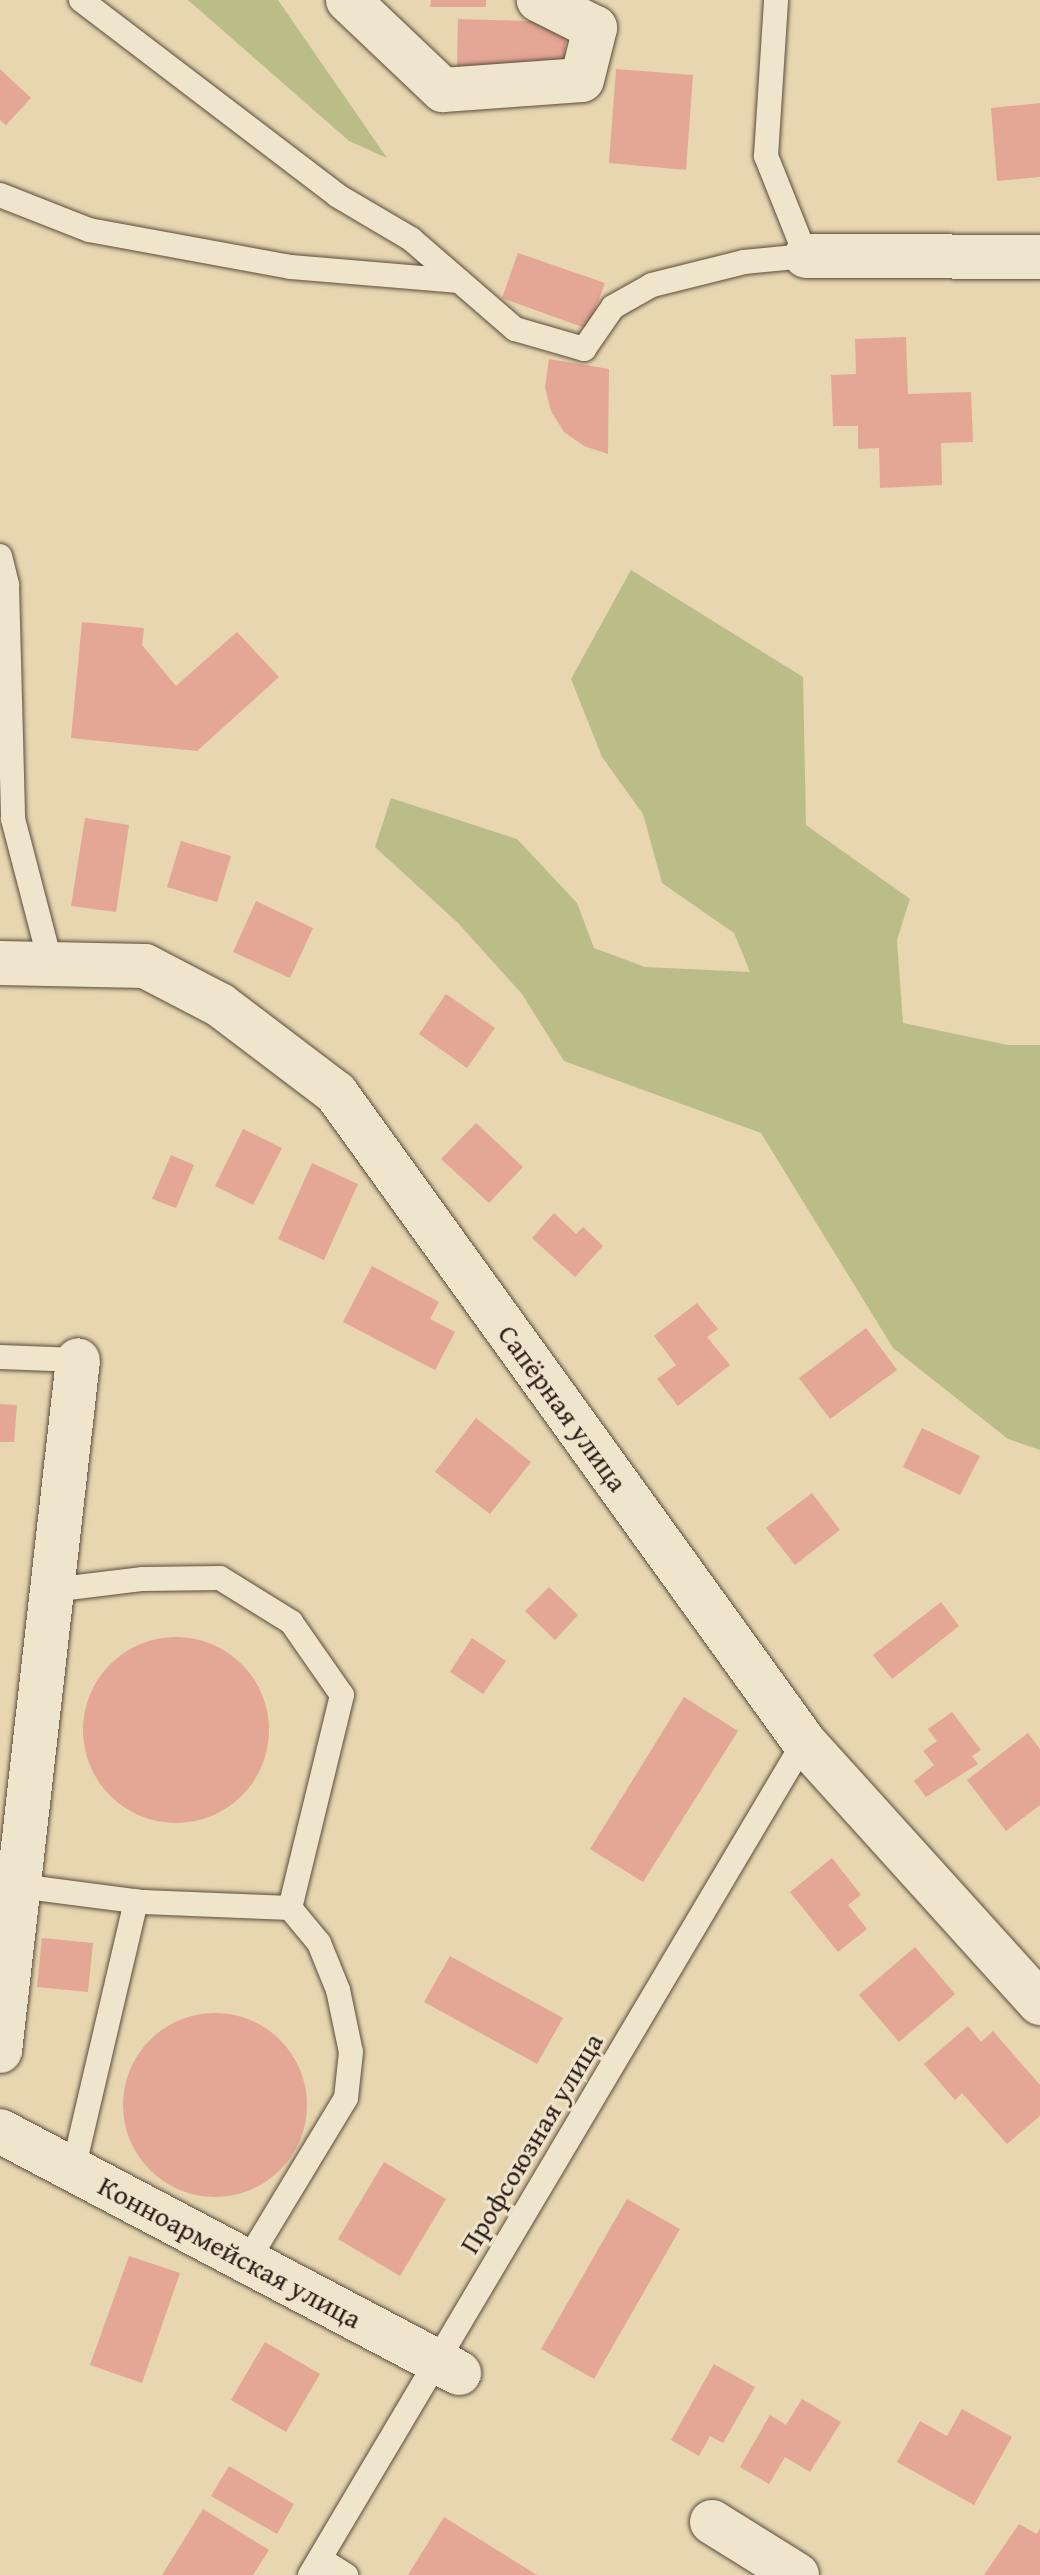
<!DOCTYPE html>
<meta charset="utf-8">
<style>
body{margin:0}
#map{position:relative;width:1040px;height:2575px;overflow:hidden;background:#e7d6b0;font-family:"Gentium Book Plus",serif}
div>[style]{position:absolute}
[style*='--x']{left:calc(var(--x)*1px);top:calc(var(--y)*1px);width:calc(var(--w)*1px);rotate:calc(var(--a)*1deg)}
.green>*{inset:0;background:#babd88}
.building>*{inset:0;background:#e4a695}
.round{border-radius:50%}
.roads{filter:drop-shadow(0 0 2px #5b4c3d) drop-shadow(0 0 2px #5b4c3d)}
.service>*{height:24px;margin:-12px;padding:0 12px;transform-origin:12px;border-radius:12px;background:#efe4cc}
.minor>*{height:44px;margin:-22px;padding:0 22px;transform-origin:22px;border-radius:22px;background:#efe4cc}
span{translate:-50% -50%;white-space:nowrap;text-align:center;line-height:1.15;-webkit-text-stroke:6px #efe4cc;paint-order:stroke}
.street-label{font-size:28px;color:#2c1e17}
</style>
<div id="map">
<div class="green">
<i style="clip-path:polygon(188px 0,278px 0,387px 158px,349px 141px)"></i>
<i style="clip-path:polygon(631px 570px,803px 677px,806px 825px,910px 899px,897px 940px,903px 1023px,1008px 1045px,1040px 1045px,1040px 1450px,1008px 1439px,893px 1348px,761px 1133px,564px 1061px,522px 994px,458px 923px,375px 847px,391px 798px,517px 839px,577px 903px,594px 948px,645px 967px,750px 972px,734px 933px,662px 883px,643px 814px,602px 757px,571px 679px)"></i>
</div>
<div class="building">
<i style="clip-path:polygon(431px 0,486px 0,486px 7px,430px 7px)"></i>
<i style="clip-path:polygon(458px 19px,566px 22px,565px 70px,457px 68px)"></i>
<i style="clip-path:polygon(0 69px,31px 98px,6px 125px,0 120px)"></i>
<i style="clip-path:polygon(616px 69px,693px 75px,686px 170px,609px 163px)"></i>
<i style="clip-path:polygon(1040px 103px,1040px 177px,997px 181px,991px 108px)"></i>
<i style="clip-path:polygon(518px 253px,605px 283px,588px 329px,502px 298px)"></i>
<i style="clip-path:polygon(906px 337px,908px 394px,971px 392px,973px 442px,941px 443px,942px 485px,880px 488px,879px 448px,858px 449px,858px 426px,833px 426px,831px 375px,856px 374px,855px 339px)"></i>
<i style="clip-path:polygon(549px 359px,609px 369px,608px 454px,584px 446px,564px 432px,551px 411px,545px 387px)"></i>
<i style="clip-path:polygon(82px 622px,144px 628px,142px 645px,176px 686px,237px 632px,279px 677px,197px 751px,71px 738px)"></i>
<i style="clip-path:polygon(85px 818px,129px 825px,116px 912px,71px 906px)"></i>
<i style="clip-path:polygon(181px 841px,231px 856px,217px 902px,167px 887px)"></i>
<i style="clip-path:polygon(256px 901px,313px 928px,290px 978px,233px 952px)"></i>
<i style="clip-path:polygon(446px 994px,495px 1028px,467px 1068px,419px 1034px)"></i>
<i style="clip-path:polygon(476px 1123px,523px 1167px,489px 1203px,441px 1159px)"></i>
<i style="clip-path:polygon(243px 1129px,282px 1148px,253px 1205px,215px 1186px)"></i>
<i style="clip-path:polygon(171px 1155px,194px 1165px,176px 1208px,152px 1199px)"></i>
<i style="clip-path:polygon(312px 1163px,358px 1184px,324px 1260px,278px 1239px)"></i>
<i style="clip-path:polygon(554px 1213px,576px 1234px,583px 1227px,603px 1246px,575px 1277px,532px 1238px)"></i>
<i style="clip-path:polygon(372px 1266px,439px 1302px,430px 1319px,455px 1332px,435px 1370px,343px 1322px)"></i>
<i style="clip-path:polygon(697px 1303px,718px 1329px,707px 1337px,730px 1365px,678px 1406px,657px 1379px,676px 1365px,654px 1336px)"></i>
<i style="clip-path:polygon(866px 1328px,897px 1370px,830px 1419px,799px 1378px)"></i>
<i style="clip-path:polygon(0 1404px,17px 1405px,14px 1442px,0 1442px)"></i>
<i style="clip-path:polygon(476px 1418px,531px 1462px,490px 1514px,435px 1472px)"></i>
<i style="clip-path:polygon(922px 1428px,980px 1456px,960px 1495px,903px 1467px)"></i>
<i style="clip-path:polygon(812px 1493px,840px 1530px,795px 1565px,766px 1528px)"></i>
<i style="clip-path:polygon(549px 1587px,578px 1615px,555px 1640px,525px 1611px)"></i>
<i style="clip-path:polygon(941px 1602px,959px 1626px,892px 1679px,873px 1655px)"></i>
<i class="round" style="left:83px;top:1637px;width:186px;height:186px"></i>
<i style="clip-path:polygon(472px 1638px,506px 1661px,483px 1694px,450px 1672px)"></i>
<i style="clip-path:polygon(684px 1697px,738px 1731px,643px 1882px,590px 1849px)"></i>
<i style="clip-path:polygon(952px 1712px,981px 1750px,972px 1756px,978px 1764px,926px 1797px,914px 1781px,934px 1765px,923px 1751px,937px 1741px,928px 1729px)"></i>
<i style="clip-path:polygon(1028px 1733px,1040px 1749px,1040px 1805px,1006px 1831px,967px 1780px)"></i>
<i style="clip-path:polygon(832px 1858px,861px 1895px,848px 1905px,867px 1929px,838px 1952px,790px 1892px)"></i>
<i style="clip-path:polygon(42px 1938px,93px 1943px,88px 1992px,37px 1987px)"></i>
<i style="clip-path:polygon(915px 1947px,955px 1994px,899px 2042px,859px 1995px)"></i>
<i style="clip-path:polygon(450px 1956px,563px 2018px,537px 2064px,424px 2002px)"></i>
<i class="round" style="left:123px;top:2013px;width:184px;height:184px"></i>
<i style="clip-path:polygon(968px 2026px,981px 2042px,993px 2031px,1040px 2085px,1040px 2116px,1007px 2144px,962px 2093px,955px 2100px,924px 2064px)"></i>
<i style="clip-path:polygon(384px 2162px,446px 2199px,400px 2276px,338px 2239px)"></i>
<i style="clip-path:polygon(627px 2199px,680px 2229px,594px 2379px,541px 2349px)"></i>
<i style="clip-path:polygon(129px 2256px,180px 2273px,142px 2383px,90px 2365px)"></i>
<i style="clip-path:polygon(265px 2342px,320px 2374px,286px 2432px,231px 2400px)"></i>
<i style="clip-path:polygon(714px 2364px,755px 2387px,723px 2443px,710px 2436px,699px 2456px,671px 2440px)"></i>
<i style="clip-path:polygon(802px 2399px,841px 2422px,810px 2472px,785px 2457px,769px 2484px,740px 2467px,770px 2415px,786px 2425px)"></i>
<i style="clip-path:polygon(962px 2409px,1012px 2437px,974px 2505px,897px 2462px,920px 2421px,947px 2436px)"></i>
<i style="clip-path:polygon(229px 2466px,294px 2504px,277px 2534px,211px 2496px)"></i>
<i style="clip-path:polygon(203px 2509px,269px 2550px,253px 2575px,162px 2575px)"></i>
<i style="clip-path:polygon(444px 2517px,537px 2575px,408px 2575px)"></i>
<i style="clip-path:polygon(1019px 2524px,1037px 2534px,1040px 2528px,1040px 2575px,984px 2575px)"></i>
</div>
<div class="roads">
<div class="service">
<i style="--x:81;--y:0;--w:323;--a:37.3"></i>
<i style="--x:338;--y:196;--w:85;--a:30.5"></i>
<i style="--x:411;--y:239;--w:138;--a:40.9"></i>
<i style="--x:515;--y:329;--w:72;--a:16.2"></i>
<i style="--x:584;--y:349;--w:51;--a:-55.4"></i>
<i style="--x:613;--y:307;--w:45;--a:-29.4"></i>
<i style="--x:652;--y:285;--w:95;--a:-14"></i>
<i style="--x:744;--y:262;--w:62;--a:-5.5"></i>
<i style="--x:806;--y:256;--w:108;--a:-111.8"></i>
<i style="--x:766;--y:156;--w:156;--a:-86.3"></i>
<i style="--x:0;--y:195;--w:96;--a:21.5"></i>
<i style="--x:89;--y:230;--w:205;--a:10.4"></i>
<i style="--x:291;--y:267;--w:169;--a:4.8"></i>
<i style="--x:0;--y:556;--w:30;--a:76"></i>
<i style="--x:7;--y:585;--w:234;--a:88.5"></i>
<i style="--x:13;--y:819;--w:151;--a:75.4"></i>
<i style="--x:0;--y:1357;--w:78;--a:2.2"></i>
<i style="--x:52;--y:1590;--w:92;--a:-6.9"></i>
<i style="--x:143;--y:1579;--w:77;--a:-0.7"></i>
<i style="--x:220;--y:1578;--w:84;--a:31.8"></i>
<i style="--x:291;--y:1622;--w:89;--a:55.1"></i>
<i style="--x:342;--y:1695;--w:219;--a:103.7"></i>
<i style="--x:19;--y:1886;--w:125;--a:7.4"></i>
<i style="--x:143;--y:1902;--w:147;--a:2.3"></i>
<i style="--x:290;--y:1908;--w:45;--a:50.4"></i>
<i style="--x:319;--y:1943;--w:51;--a:68"></i>
<i style="--x:338;--y:1990;--w:63;--a:78.2"></i>
<i style="--x:351;--y:2052;--w:46;--a:96.2"></i>
<i style="--x:346;--y:2098;--w:189;--a:121.2"></i>
<i style="--x:73;--y:2170;--w:276;--a:-76.8"></i>
<i style="--x:320;--y:2559;--w:31;--a:32"></i>
<i style="--x:310;--y:2575;--w:968;--a:-59.33"></i>
</div>
<div class="minor">
<i style="--x:348;--y:0;--w:131;--a:43.5"></i>
<i style="--x:443;--y:90;--w:139;--a:-4.1"></i>
<i style="--x:582;--y:80;--w:54;--a:-76"></i>
<i style="--x:595;--y:28;--w:63;--a:-153.4"></i>
<i style="--x:806;--y:256;--w:234;--a:0.2"></i>
<i style="--x:0;--y:963;--w:145;--a:1.2"></i>
<i style="--x:145;--y:966;--w:85;--a:27.5"></i>
<i style="--x:220;--y:1005;--w:146;--a:37.2"></i>
<i style="--x:336;--y:1093;--w:800;--a:54.2"></i>
<i style="--x:804;--y:1742;--w:352;--a:47.9"></i>
<i style="--x:0;--y:2051;--w:695;--a:-83.56"></i>
<i style="--x:0;--y:2131;--w:519;--a:27.8"></i>
<i style="--x:712;--y:2522;--w:100;--a:31.9"></i>
</div>
</div>
<div class="street-label">
<span style="left:563px;top:1408px;rotate:54deg">Сапёрная улица</span>
<span style="left:531px;top:2143px;rotate:-59deg">Профсоюзная улица</span>
<span style="left:230px;top:2252px;rotate:28deg">Конноармейская улица</span>
</div>
</div>
